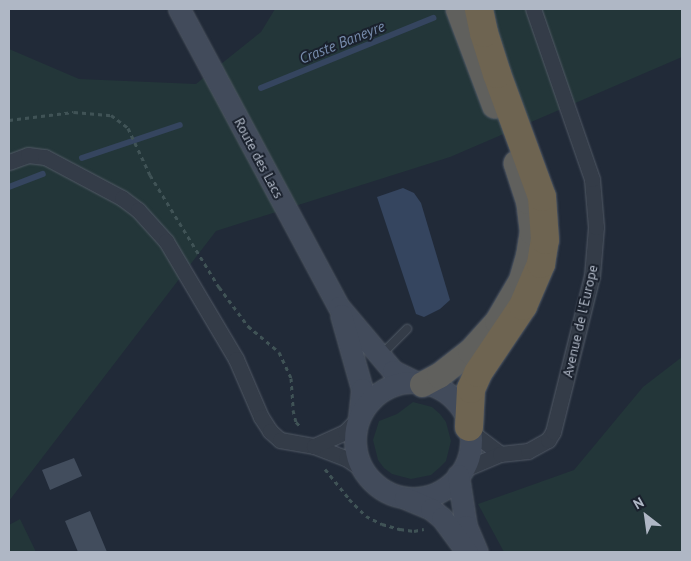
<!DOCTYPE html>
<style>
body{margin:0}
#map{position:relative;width:691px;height:561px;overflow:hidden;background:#212a38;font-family:"PT Sans",sans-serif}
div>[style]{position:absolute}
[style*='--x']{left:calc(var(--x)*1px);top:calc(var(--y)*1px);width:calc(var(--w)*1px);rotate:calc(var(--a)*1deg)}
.green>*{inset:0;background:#233639}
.water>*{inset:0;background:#35455f}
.stream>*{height:5.5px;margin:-2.75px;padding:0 2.75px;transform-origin:2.75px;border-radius:2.75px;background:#35455f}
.building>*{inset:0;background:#424d5d}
.path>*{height:3px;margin-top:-1.5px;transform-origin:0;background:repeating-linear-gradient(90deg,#405356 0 4px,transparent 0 8px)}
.roads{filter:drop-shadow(0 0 1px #525a66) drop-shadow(0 0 1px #525a66)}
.service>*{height:8px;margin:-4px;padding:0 4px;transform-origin:4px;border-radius:4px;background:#343c48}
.minor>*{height:15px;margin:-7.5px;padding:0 7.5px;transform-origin:7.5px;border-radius:7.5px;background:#343c48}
.secondary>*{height:21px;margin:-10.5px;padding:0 10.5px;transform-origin:10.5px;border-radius:10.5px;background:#424b5b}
.secondary>.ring{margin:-10.5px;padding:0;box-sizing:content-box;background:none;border:21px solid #424b5b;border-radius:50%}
.trunk>*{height:25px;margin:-12.5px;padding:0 12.5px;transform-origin:12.5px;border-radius:12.5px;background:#60605d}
.motorway>*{height:28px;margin:-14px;padding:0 14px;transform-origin:14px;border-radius:14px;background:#6e6451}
span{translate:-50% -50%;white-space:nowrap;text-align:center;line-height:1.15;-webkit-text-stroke:4px #1a212d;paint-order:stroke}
.street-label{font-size:14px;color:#afb7c5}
.water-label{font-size:15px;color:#778cad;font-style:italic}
.frame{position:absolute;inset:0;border:10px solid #afb7c5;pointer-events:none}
.north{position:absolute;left:621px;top:491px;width:50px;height:50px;-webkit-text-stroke:4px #1a212d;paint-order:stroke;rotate:330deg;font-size:14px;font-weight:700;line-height:20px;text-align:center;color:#afb7c5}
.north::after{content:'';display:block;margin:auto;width:18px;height:22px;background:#afb7c5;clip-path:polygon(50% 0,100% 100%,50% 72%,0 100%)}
</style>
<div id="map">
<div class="green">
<i style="clip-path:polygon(275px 9px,682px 9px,682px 57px,450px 157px,216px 231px,9px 501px,9px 49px,79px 79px,196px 84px,261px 32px)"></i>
<i style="clip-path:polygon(682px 357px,682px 552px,504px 552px,478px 504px,574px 470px,643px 387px)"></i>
<i style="clip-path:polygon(413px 402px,432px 407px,440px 414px,446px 422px,451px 441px,446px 461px,439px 468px,431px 475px,411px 479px,392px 474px,384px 468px,378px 460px,373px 440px,379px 421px,397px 414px)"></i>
<i style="clip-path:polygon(20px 519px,36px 552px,9px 552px,9px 525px)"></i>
</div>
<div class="water">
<i style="clip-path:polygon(403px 188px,414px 193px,421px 203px,450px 300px,440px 309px,424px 317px,416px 314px,377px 197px)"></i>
</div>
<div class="stream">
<i style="--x:261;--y:88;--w:186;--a:-22.1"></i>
<i style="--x:82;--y:158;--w:103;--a:-18.6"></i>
<i style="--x:9;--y:187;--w:36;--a:-21"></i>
</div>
<div class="building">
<i style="clip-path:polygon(74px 458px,82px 476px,50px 490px,42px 470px)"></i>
<i style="clip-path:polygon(90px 511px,107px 552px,78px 552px,65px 521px)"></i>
</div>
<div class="path">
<i style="--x:9;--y:120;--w:65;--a:-7"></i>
<i style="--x:74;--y:112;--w:37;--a:5"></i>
<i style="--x:111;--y:115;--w:21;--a:37"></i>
<i style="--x:128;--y:128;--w:52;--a:64.9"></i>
<i style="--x:150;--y:175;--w:132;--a:58.4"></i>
<i style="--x:219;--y:287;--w:49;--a:53.4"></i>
<i style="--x:248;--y:326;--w:40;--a:40"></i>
<i style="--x:279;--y:352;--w:29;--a:65"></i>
<i style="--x:291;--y:378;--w:32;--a:86"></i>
<i style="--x:293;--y:410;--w:12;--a:76"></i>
<i style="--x:296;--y:422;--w:7;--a:45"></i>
<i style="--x:325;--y:469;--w:38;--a:51"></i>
<i style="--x:349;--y:499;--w:24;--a:45"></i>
<i style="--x:366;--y:516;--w:18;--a:27"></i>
<i style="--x:382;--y:524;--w:19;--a:16"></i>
<i style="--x:400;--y:529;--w:14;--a:8"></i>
<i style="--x:414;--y:531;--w:10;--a:-11"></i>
</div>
<div class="roads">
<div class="service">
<i style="--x:381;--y:355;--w:37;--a:-45"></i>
</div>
<div class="minor">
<i style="--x:9;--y:162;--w:20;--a:-20"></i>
<i style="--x:28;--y:155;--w:17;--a:7"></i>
<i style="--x:45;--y:157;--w:87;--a:28"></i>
<i style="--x:122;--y:198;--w:20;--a:37"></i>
<i style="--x:138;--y:210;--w:42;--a:47.9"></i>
<i style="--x:166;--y:241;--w:137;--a:59.3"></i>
<i style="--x:236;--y:359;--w:63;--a:66.7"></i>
<i style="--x:261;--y:417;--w:17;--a:57"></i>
<i style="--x:270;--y:431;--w:13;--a:42"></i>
<i style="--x:280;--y:440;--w:35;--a:10"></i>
<i style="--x:314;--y:446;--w:34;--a:21"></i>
<i style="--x:346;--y:458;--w:19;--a:35"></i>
<i style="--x:470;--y:431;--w:38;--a:37"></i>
<i style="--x:314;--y:446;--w:34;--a:-24"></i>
<i style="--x:345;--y:432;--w:20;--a:-45"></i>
<i style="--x:462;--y:470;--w:41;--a:-22.8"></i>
<i style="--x:500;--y:454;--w:28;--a:-6"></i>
<i style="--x:528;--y:451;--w:23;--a:-29"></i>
<i style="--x:548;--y:440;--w:9;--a:-58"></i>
<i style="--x:553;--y:432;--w:161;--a:-76"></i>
<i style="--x:592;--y:276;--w:49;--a:-85.3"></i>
<i style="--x:596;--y:227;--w:48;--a:-94.8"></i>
<i style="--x:592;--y:179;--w:180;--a:-109.1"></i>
</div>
<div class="secondary">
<i style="--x:179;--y:9;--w:338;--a:61.8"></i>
<i style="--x:339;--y:307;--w:84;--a:49.8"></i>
<i style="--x:393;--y:371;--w:25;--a:26"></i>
<i style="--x:341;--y:315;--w:77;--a:74.2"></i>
<i style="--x:362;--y:389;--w:27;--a:96"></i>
<i class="ring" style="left:355px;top:382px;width:95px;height:95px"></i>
<i style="--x:458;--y:475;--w:52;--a:81.1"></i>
<i style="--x:466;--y:526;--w:28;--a:67"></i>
<i style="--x:405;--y:498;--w:28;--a:23"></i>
<i style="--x:431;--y:509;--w:14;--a:39"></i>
<i style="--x:442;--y:518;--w:42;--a:53.7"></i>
</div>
<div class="trunk">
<i style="--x:458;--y:9;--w:103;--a:69.4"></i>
<i style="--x:422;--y:384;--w:19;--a:-28"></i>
<i style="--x:439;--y:375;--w:39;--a:-38"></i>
<i style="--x:470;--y:351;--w:40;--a:-48"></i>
<i style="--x:497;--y:321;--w:48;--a:-59.7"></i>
<i style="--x:521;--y:280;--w:25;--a:-74"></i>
<i style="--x:528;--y:256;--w:24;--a:-81"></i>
<i style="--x:532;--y:232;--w:31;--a:-97"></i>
<i style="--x:528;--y:201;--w:40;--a:-108"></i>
</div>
<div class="motorway">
<i style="--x:469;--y:427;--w:38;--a:-87"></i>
<i style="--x:471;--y:389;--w:17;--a:-66"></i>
<i style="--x:478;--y:373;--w:81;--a:-56.1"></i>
<i style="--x:523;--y:306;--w:46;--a:-66.8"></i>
<i style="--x:541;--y:264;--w:24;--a:-81"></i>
<i style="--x:545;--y:240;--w:43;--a:-94"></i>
<i style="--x:542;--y:197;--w:131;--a:-110.1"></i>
<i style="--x:497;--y:74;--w:43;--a:-107.6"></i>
<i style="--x:484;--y:33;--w:25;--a:-102"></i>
</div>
</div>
<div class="street-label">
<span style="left:259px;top:158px;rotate:62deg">Route des Lacs</span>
<span style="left:580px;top:321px;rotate:-77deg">Avenue de l'Europe</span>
</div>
<div class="water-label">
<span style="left:342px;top:42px;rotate:-22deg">Craste Baneyre</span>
</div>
<div class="frame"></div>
<div class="north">N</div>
</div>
